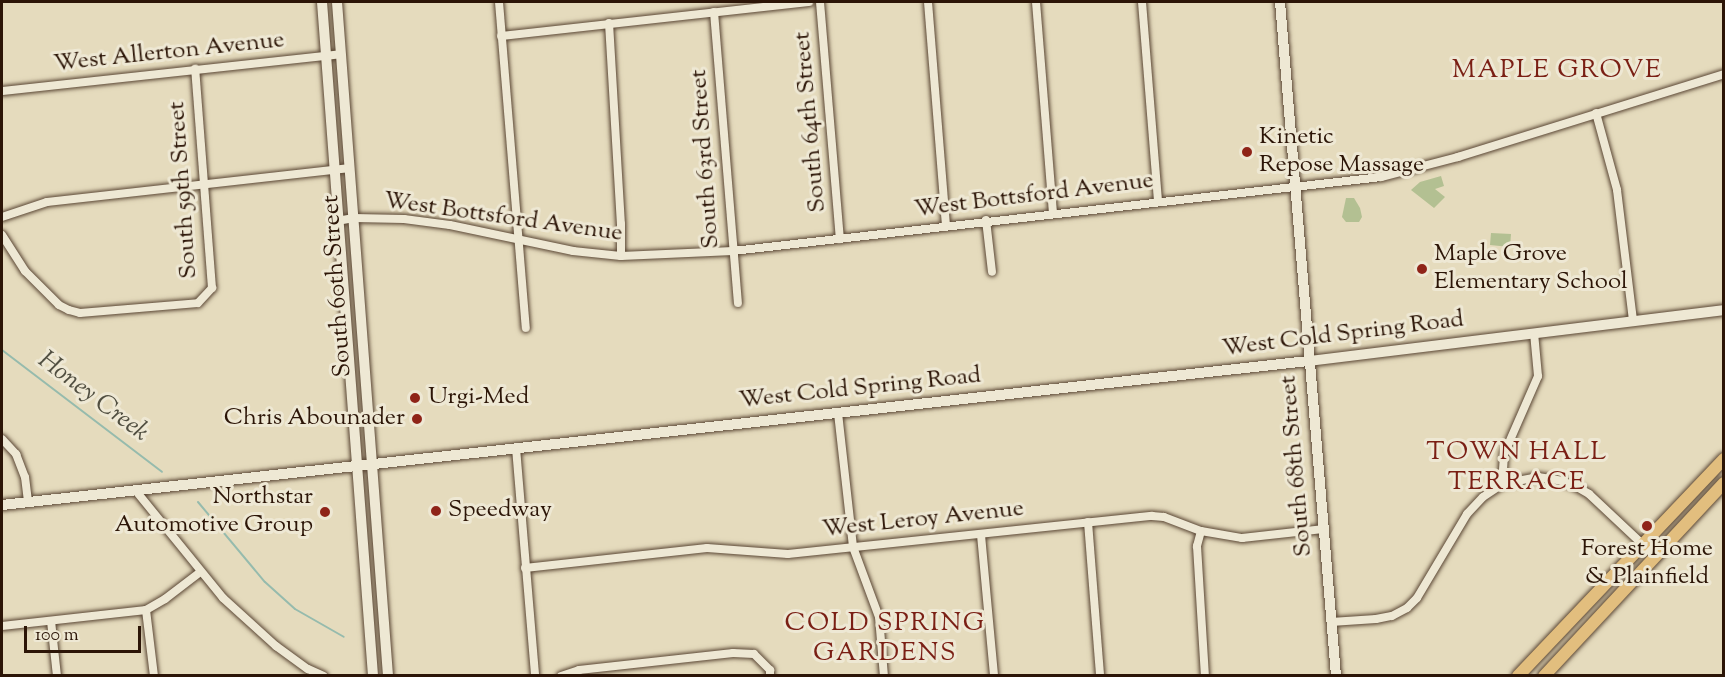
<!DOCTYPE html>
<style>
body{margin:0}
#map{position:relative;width:1725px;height:677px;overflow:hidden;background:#e5dbbd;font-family:"Sorts Mill Goudy",serif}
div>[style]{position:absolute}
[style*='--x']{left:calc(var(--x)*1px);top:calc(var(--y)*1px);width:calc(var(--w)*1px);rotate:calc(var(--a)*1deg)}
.green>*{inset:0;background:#b3c092}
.stream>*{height:2px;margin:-1px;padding:0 1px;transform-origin:1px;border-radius:1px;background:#96bbad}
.roads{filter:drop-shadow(0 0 2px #5a4634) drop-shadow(0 0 2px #5a4634)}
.minor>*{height:8px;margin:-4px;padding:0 4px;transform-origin:4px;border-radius:4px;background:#eee8d4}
.tertiary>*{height:10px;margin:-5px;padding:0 5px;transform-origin:5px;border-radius:5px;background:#eee8d4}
.secondary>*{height:10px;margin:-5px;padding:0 5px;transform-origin:5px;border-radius:5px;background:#eee8d4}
.primary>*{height:12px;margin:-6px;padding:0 6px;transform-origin:6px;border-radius:6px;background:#e2be7e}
.dots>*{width:16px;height:16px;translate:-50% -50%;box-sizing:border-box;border:3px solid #eee8d4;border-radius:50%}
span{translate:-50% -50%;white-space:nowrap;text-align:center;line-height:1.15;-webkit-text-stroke:6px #eee8d4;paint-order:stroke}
.street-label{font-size:24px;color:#2c1507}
.poi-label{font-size:24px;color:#2c1507}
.left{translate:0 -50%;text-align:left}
.right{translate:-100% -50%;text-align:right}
.neighbourhood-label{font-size:26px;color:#7a1f14;letter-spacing:1.5px}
.water-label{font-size:26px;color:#514f41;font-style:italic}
.frame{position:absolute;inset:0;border:3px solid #2c1507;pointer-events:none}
.scale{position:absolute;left:24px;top:626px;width:117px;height:27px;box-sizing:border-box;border:3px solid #2c1507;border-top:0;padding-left:8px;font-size:18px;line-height:21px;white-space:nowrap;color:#2c1507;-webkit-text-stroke:4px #eee8d4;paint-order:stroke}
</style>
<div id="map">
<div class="green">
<i style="clip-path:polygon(1441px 176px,1444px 186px,1435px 189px,1445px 197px,1434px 208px,1411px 190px,1420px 182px)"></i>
<i style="clip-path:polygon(1346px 198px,1354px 198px,1360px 208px,1362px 217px,1359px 222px,1346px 222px,1342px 217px)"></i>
<i style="clip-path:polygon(1491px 233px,1511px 234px,1510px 247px,1490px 245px)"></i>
</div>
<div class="stream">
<i style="--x:2;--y:350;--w:201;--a:37.3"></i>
<i style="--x:198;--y:502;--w:104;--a:50.1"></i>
<i style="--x:265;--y:582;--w:40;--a:42"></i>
<i style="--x:295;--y:609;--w:56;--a:29.7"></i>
</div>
<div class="roads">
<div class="minor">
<i style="--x:499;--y:2;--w:327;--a:85.3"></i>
<i style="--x:820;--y:2;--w:238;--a:85.2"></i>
<i style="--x:928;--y:2;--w:224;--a:85.4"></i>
<i style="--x:1036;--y:2;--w:212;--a:85.4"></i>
<i style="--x:1142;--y:2;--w:199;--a:85.4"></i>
<i style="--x:714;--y:12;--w:292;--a:85.3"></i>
<i style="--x:609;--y:23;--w:201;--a:86.6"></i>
<i style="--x:621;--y:224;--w:32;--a:90"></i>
<i style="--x:501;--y:36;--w:310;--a:-6.3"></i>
<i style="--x:2;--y:91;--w:341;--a:-6.2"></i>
<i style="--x:1596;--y:113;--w:80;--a:74.7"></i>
<i style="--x:1617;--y:190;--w:132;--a:83"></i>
<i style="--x:2;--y:217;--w:47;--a:-18.4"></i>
<i style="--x:47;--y:202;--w:305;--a:-6.4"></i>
<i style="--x:986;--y:220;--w:52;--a:83.4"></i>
<i style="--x:337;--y:221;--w:17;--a:-10"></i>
<i style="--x:354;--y:218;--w:50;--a:1.1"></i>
<i style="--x:404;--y:219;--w:46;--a:7.4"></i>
<i style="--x:450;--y:225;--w:126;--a:11.9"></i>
<i style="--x:573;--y:251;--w:48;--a:5.9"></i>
<i style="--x:621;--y:256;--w:112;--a:-2.6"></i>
<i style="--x:733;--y:251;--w:652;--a:-6.51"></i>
<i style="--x:1381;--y:177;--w:80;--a:-14.6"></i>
<i style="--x:1458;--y:157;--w:279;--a:-17.3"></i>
<i style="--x:2;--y:235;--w:43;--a:57.4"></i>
<i style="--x:25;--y:271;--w:48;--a:45"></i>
<i style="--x:59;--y:305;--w:11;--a:27"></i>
<i style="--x:69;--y:310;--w:11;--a:15"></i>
<i style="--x:80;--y:313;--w:118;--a:-4.8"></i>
<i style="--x:198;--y:303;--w:21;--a:-47"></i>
<i style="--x:212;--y:288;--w:220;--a:-94.4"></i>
<i style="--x:838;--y:413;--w:135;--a:83.6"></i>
<i style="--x:853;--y:547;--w:75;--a:69.6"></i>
<i style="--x:879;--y:617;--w:59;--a:85.2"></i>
<i style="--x:2;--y:439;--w:21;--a:47"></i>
<i style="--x:16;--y:454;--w:25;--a:69"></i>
<i style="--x:25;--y:477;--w:24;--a:83"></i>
<i style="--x:516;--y:448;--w:229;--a:85.2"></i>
<i style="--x:1502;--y:484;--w:30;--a:-86"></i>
<i style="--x:1504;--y:454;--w:85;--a:-66.4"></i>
<i style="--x:1538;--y:376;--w:43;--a:-95.3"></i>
<i style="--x:136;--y:491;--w:138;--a:50.9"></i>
<i style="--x:223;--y:598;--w:72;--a:42.2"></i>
<i style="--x:276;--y:646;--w:39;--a:36"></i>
<i style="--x:308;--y:669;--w:17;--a:24"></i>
<i style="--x:1088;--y:522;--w:154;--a:85.5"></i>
<i style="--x:1201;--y:531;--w:16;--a:105"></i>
<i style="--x:1197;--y:546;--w:130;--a:86.5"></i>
<i style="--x:981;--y:535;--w:142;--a:84.7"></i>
<i style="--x:525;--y:568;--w:183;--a:-6.3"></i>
<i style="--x:707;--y:548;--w:81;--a:4.2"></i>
<i style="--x:788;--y:554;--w:366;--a:-6"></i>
<i style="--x:1152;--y:516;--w:12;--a:5"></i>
<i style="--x:1164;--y:517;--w:40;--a:21"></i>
<i style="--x:1201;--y:531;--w:42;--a:9.7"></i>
<i style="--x:1242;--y:538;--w:81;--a:-6.3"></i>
<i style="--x:146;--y:610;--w:66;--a:83.1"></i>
<i style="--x:51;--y:621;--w:55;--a:83.8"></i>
<i style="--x:1331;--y:622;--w:45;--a:-3.8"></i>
<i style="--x:1376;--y:619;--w:16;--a:-11"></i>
<i style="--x:1392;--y:616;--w:17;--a:-28"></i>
<i style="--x:1407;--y:608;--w:14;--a:-45"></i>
<i style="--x:1417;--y:598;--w:98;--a:-59.2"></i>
<i style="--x:1467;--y:514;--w:23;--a:-47"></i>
<i style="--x:1483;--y:497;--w:23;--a:-34"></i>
<i style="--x:1502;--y:484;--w:37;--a:-11"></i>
<i style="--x:1538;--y:477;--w:24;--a:9"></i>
<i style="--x:1562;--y:481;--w:16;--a:22"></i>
<i style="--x:1577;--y:487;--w:14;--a:30"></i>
<i style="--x:1589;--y:494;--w:92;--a:43.2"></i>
<i style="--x:2;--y:626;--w:145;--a:-6.3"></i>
<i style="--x:146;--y:610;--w:22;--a:-30"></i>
<i style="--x:165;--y:599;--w:43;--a:-37.4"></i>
<i style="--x:561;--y:676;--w:19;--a:-18"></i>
<i style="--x:579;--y:670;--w:155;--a:-6.3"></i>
<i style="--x:733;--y:653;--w:21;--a:3"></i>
<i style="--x:754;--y:654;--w:23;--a:45"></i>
<i style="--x:770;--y:670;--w:6;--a:90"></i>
</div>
<div class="tertiary">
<i style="--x:1280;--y:2;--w:676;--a:85.25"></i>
<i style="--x:2;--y:505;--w:1315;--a:-6.29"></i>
<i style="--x:1309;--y:361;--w:418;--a:-7"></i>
</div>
<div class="secondary">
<i style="--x:322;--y:2;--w:676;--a:85.67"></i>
<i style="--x:337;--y:2;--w:676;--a:85.67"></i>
</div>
<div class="primary">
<i style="--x:1518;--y:676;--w:299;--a:-46.5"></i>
<i style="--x:1544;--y:676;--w:264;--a:-47"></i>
</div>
</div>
<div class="dots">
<i style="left:1247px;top:152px;background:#8f2418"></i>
<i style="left:1422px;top:269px;background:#8f2418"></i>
<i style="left:415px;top:398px;background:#8f2418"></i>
<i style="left:417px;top:419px;background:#8f2418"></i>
<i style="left:436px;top:511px;background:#8f2418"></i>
<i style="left:325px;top:512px;background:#8f2418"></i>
<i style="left:1647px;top:526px;background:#8f2418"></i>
</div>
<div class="street-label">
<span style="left:169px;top:53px;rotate:-6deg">West Allerton Avenue</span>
<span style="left:811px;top:122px;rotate:-95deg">South 64th Street</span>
<span style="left:706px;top:159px;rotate:-94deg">South 63rd Street</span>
<span style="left:184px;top:190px;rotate:-94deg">South 59th Street</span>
<span style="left:1034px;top:196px;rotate:-7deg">West Bottsford Avenue</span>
<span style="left:503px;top:218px;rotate:8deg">West Bottsford Avenue</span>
<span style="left:338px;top:286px;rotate:-94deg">South 60th Street</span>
<span style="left:1343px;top:335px;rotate:-7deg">West Cold Spring Road</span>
<span style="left:860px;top:389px;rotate:-6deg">West Cold Spring Road</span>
<span style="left:1297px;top:466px;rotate:-95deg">South 68th Street</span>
<span style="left:923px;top:520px;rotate:-6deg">West Leroy Avenue</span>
</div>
<div class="poi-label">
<span class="left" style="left:1259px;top:152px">Kinetic<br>Repose Massage</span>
<span class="left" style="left:1434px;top:269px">Maple Grove<br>Elementary School</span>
<span class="left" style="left:428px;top:398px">Urgi-Med</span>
<span class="right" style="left:405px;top:419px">Chris Abounader</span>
<span class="right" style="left:313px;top:512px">Northstar<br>Automotive Group</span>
<span class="left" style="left:448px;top:511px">Speedway</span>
<span style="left:1647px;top:564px">Forest Home<br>&amp; Plainfield</span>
</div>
<div class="neighbourhood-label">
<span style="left:1557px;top:71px">MAPLE GROVE</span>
<span style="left:1517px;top:468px">TOWN HALL<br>TERRACE</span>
<span style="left:885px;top:639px">COLD SPRING<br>GARDENS</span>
</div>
<div class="water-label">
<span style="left:93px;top:397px;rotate:37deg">Honey Creek</span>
</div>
<div class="frame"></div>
<div class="scale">100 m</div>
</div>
